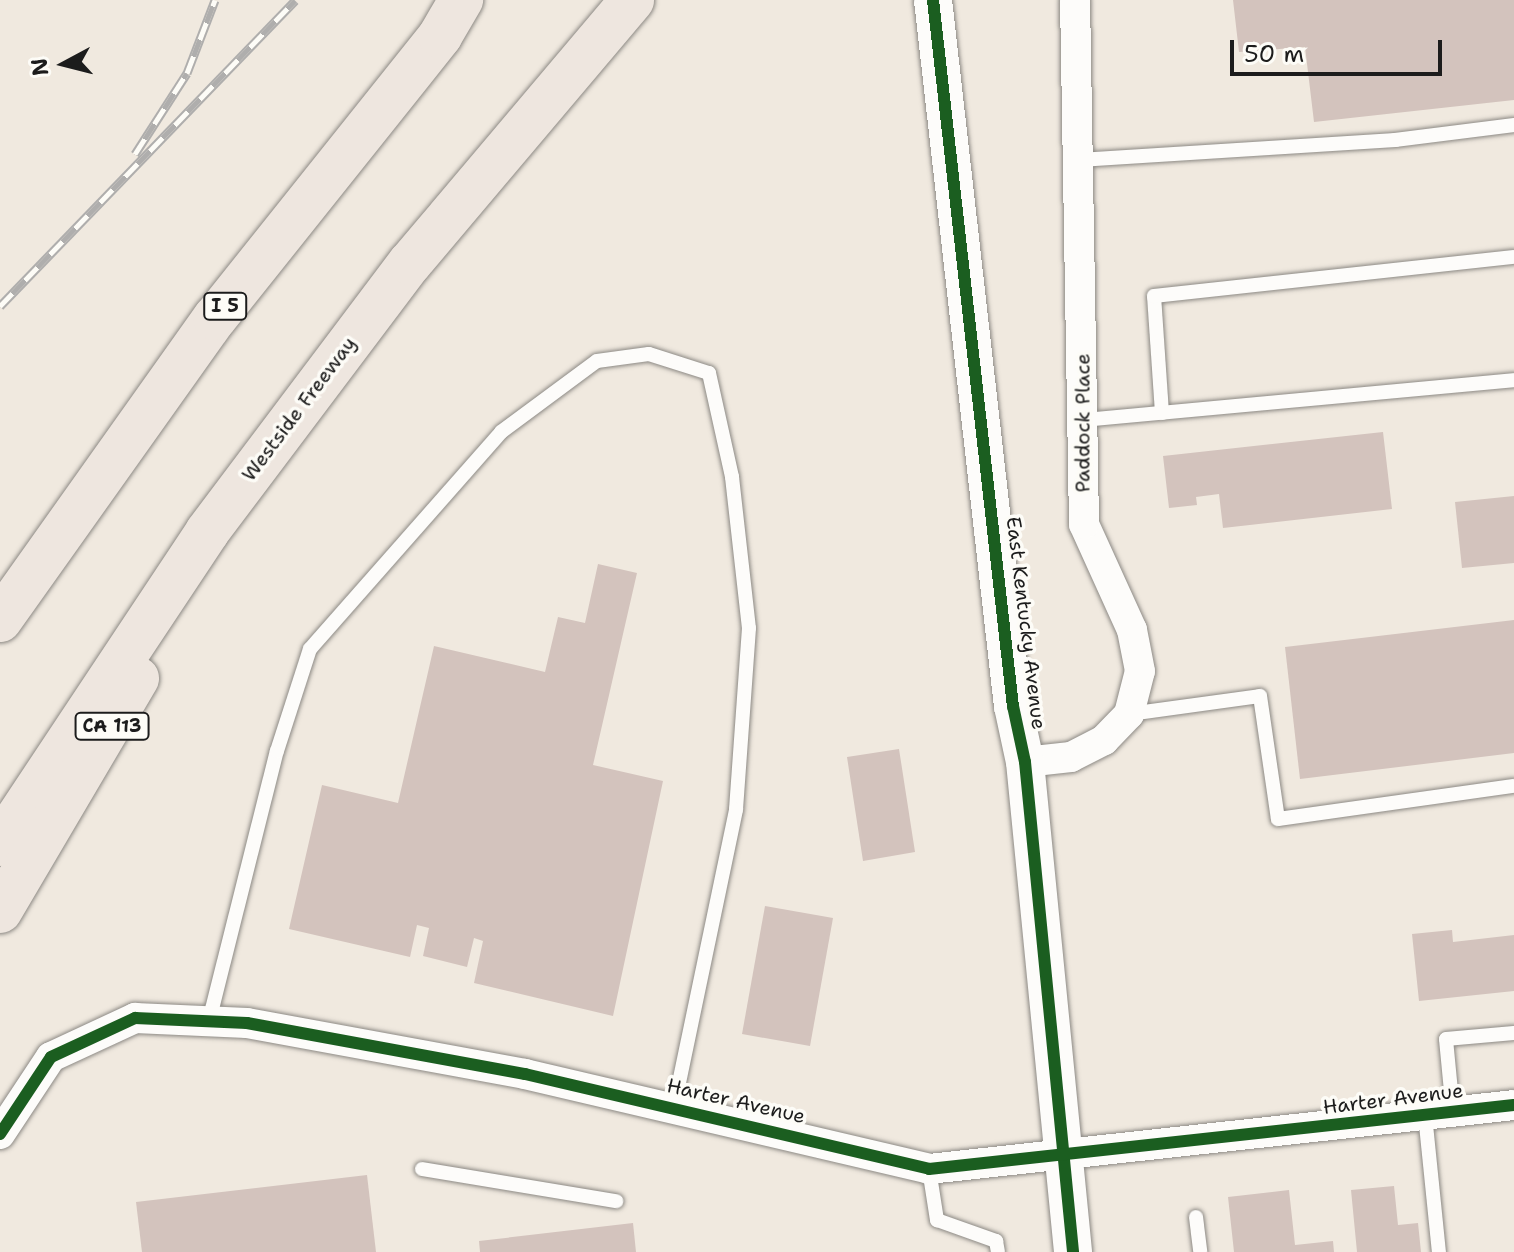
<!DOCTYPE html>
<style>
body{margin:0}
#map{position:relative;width:1514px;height:1252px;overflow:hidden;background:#f0e9df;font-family:"Shantell Sans",sans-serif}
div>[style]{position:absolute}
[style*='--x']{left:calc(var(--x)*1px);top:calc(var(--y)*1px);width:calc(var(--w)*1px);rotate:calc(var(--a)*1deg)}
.building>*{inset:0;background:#d3c3bd}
.roads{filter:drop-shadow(0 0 2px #8c8984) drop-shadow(0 0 2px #8c8984)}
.service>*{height:14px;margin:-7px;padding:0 7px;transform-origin:7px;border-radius:7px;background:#fdfcfa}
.minor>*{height:30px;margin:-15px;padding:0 15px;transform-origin:15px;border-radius:15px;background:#fdfcfa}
.tertiary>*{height:38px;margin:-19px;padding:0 19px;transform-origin:19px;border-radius:19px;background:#fdfcfa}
.motorway>*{height:44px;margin:-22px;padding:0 22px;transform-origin:22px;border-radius:22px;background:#eee6df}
.rail>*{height:9px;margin-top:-4.5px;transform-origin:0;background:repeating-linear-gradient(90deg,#fdfcf7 0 18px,#afaead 0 36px);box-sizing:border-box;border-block:2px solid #afaead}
.cycleway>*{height:12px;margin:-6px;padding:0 6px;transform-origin:6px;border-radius:6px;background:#1b5e20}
span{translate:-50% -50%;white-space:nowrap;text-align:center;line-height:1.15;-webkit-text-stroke:7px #fdfcf7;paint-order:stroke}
.shield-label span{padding:2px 6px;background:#fdfcf7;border:2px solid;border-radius:6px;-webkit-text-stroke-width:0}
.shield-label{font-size:18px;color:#1c1c1c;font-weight:700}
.street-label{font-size:20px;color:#1c1c1c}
.north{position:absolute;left:24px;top:24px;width:80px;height:80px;-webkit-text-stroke:6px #fdfcf7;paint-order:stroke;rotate:263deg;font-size:22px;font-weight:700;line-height:32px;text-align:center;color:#1c1c1c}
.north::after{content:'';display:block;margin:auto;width:28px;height:36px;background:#1c1c1c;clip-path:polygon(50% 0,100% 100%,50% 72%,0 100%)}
.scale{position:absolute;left:1230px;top:40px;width:212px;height:36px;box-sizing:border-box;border:4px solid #1c1c1c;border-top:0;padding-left:10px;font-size:24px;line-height:28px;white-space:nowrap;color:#1c1c1c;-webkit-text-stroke:6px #fdfcf7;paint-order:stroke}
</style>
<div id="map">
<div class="building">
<i style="clip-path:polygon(1233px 0,1514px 0,1514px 100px,1314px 122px,1305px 47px,1239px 52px)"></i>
<i style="clip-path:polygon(1383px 432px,1392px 509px,1223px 528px,1219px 494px,1196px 497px,1197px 505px,1169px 508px,1163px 456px)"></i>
<i style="clip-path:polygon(1514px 496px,1514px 563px,1462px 568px,1455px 502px)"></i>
<i style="clip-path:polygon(598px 564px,637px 573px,593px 765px,663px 781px,613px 1016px,474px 983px,483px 941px,474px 938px,467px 967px,423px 956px,429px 928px,417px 925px,410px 957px,289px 929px,322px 785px,398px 803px,434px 646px,545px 672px,558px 617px,585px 623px)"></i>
<i style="clip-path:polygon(1514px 620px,1514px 753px,1300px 779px,1285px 647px)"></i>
<i style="clip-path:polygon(899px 749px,915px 852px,863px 861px,847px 757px)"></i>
<i style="clip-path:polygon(765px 906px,833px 918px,810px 1046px,742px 1034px)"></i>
<i style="clip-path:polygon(1452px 930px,1453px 942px,1514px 935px,1514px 991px,1419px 1001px,1412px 934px)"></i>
<i style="clip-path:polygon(367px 1175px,376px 1252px,142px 1252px,136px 1202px)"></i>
<i style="clip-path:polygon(1394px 1186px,1398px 1225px,1418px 1223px,1421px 1252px,1357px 1252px,1351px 1190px)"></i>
<i style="clip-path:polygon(1289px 1190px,1295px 1245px,1333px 1241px,1334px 1252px,1234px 1252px,1228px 1197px)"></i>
<i style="clip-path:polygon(633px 1223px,636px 1252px,480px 1252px,479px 1241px)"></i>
</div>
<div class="roads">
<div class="service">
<i style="--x:1079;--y:160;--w:317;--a:-3.6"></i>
<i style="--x:1395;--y:140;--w:120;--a:-7.2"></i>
<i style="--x:1162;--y:413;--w:117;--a:-93.9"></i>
<i style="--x:1154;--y:296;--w:362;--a:-6.2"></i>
<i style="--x:1084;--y:420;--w:432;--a:-5.3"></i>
<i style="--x:1129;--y:714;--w:132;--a:-7.8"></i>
<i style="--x:1260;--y:696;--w:124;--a:81.7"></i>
<i style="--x:1278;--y:819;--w:238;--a:-8"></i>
<i style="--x:209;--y:1021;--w:278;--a:-75.9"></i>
<i style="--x:277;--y:751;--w:107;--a:-72.1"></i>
<i style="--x:310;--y:649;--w:289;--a:-48.6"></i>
<i style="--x:501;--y:432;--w:119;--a:-36.5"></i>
<i style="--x:597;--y:361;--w:52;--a:-7.7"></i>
<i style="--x:649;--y:354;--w:63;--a:17.6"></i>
<i style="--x:709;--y:373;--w:107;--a:77.5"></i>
<i style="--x:732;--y:477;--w:152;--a:83.6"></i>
<i style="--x:749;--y:628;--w:182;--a:94.1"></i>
<i style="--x:736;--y:810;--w:304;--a:101.8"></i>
<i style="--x:1453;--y:1112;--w:73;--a:-95.5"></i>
<i style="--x:1446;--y:1039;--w:68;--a:-5"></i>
<i style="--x:1425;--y:1115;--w:138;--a:84.2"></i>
<i style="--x:422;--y:1169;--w:197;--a:9.4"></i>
<i style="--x:929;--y:1169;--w:52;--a:81.1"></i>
<i style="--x:937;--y:1220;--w:63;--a:19.6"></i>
<i style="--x:996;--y:1241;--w:11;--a:80"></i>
<i style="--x:1196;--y:1217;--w:35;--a:83"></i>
</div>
<div class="minor">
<i style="--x:1025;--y:762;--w:46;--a:-6.2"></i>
<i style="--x:1071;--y:757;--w:37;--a:-27"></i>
<i style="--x:1104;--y:740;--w:36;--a:-46"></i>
<i style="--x:1129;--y:714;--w:44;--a:-75.7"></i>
<i style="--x:1140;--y:671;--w:42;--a:-101"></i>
<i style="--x:1132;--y:630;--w:116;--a:-114.4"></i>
<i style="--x:1084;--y:524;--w:524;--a:-90.98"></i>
<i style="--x:0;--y:1134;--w:92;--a:-56.5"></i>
<i style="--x:51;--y:1057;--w:93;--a:-24.9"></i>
<i style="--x:135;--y:1018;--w:112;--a:2.6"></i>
<i style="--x:247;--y:1023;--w:283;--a:10.4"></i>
<i style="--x:525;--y:1074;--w:415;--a:13.2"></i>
<i style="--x:929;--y:1169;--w:588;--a:-6.24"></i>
</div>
<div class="tertiary">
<i style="--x:933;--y:0;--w:711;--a:83.54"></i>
<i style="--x:1013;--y:706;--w:57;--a:77.9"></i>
<i style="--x:1025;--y:762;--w:492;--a:84.4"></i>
</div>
<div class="motorway">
<i style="--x:0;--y:620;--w:371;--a:-54.6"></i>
<i style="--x:215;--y:318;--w:361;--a:-51.4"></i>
<i style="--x:440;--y:36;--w:42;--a:-59.7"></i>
<i style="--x:0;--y:844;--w:374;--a:-56.4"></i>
<i style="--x:207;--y:532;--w:337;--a:-53"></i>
<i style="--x:410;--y:263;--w:344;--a:-49.8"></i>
<i style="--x:0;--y:911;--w:270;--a:-59.5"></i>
</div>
</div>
<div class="rail">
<i style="--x:135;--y:154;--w:96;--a:-57.3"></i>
<i style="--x:187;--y:73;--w:78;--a:-69"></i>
<i style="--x:0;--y:306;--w:425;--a:-46"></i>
</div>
<div class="cycleway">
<i style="--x:933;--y:0;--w:711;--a:83.54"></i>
<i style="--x:1013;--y:706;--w:57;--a:77.9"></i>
<i style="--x:1025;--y:762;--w:492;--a:84.4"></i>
<i style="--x:0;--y:1134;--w:92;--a:-56.5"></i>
<i style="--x:51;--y:1057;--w:93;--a:-24.9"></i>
<i style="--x:135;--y:1018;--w:112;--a:2.6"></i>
<i style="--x:247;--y:1023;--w:283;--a:10.4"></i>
<i style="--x:525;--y:1074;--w:415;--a:13.2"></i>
<i style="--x:929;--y:1169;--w:588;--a:-6.24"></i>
</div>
<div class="shield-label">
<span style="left:225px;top:306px">I 5</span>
<span style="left:112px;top:726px">CA 113</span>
</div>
<div class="street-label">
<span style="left:299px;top:409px;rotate:-53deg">Westside Freeway</span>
<span style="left:1083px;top:423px;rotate:-90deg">Paddock Place</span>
<span style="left:1026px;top:623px;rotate:83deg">East Kentucky Avenue</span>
<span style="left:1393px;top:1099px;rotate:-7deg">Harter Avenue</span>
<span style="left:736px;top:1101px;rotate:13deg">Harter Avenue</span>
</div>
<div class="north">N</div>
<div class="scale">50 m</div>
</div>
